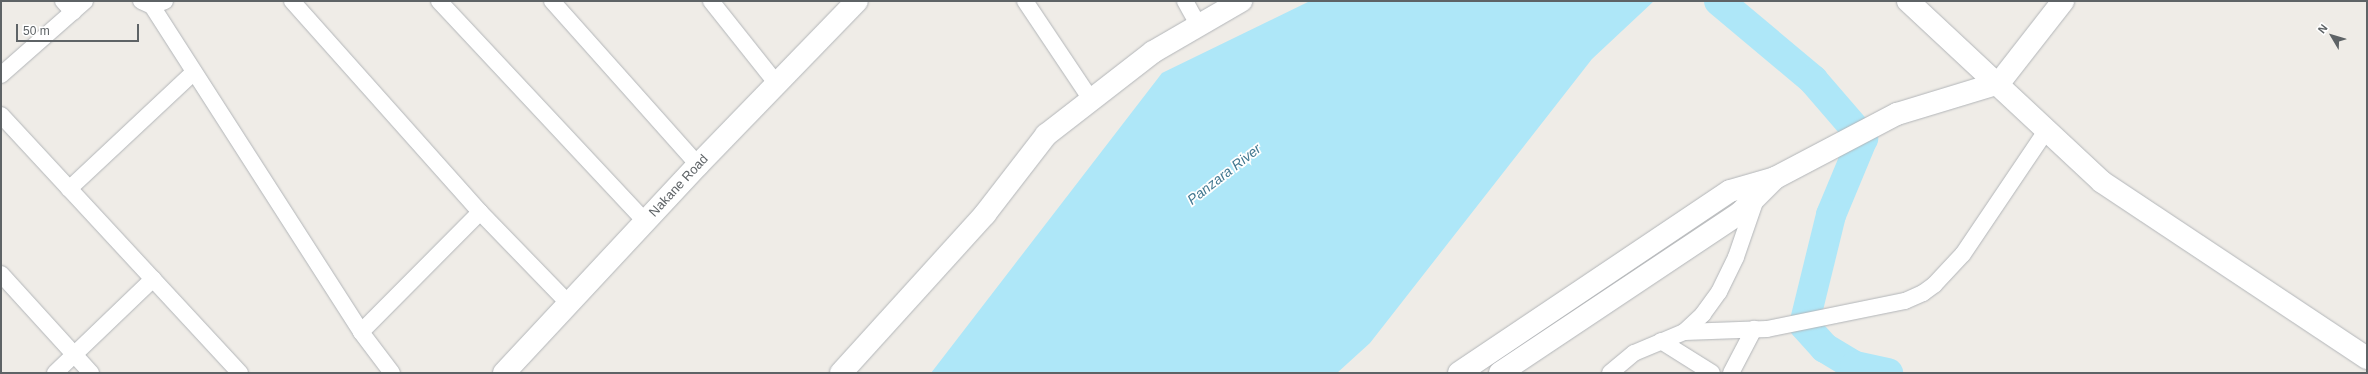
<!DOCTYPE html>
<style>
body{margin:0}
#map{position:relative;width:2368px;height:374px;overflow:hidden;background:#efece7;font-family:Arial,sans-serif}
div>[style]{position:absolute}
[style*='--x']{left:calc(var(--x)*1px);top:calc(var(--y)*1px);width:calc(var(--w)*1px);rotate:calc(var(--a)*1deg)}
.water>*{inset:0;background:#aee7f8}
.river>*{height:30px;margin:-15px;padding:0 15px;transform-origin:15px;border-radius:15px;background:#aee7f8}
.roads{filter:drop-shadow(0 0 1px #b2b5b8) drop-shadow(0 0 1px #b2b5b8)}
.street>*{height:16px;margin:-8px;padding:0 8px;transform-origin:8px;border-radius:8px;background:#fff}
.secondary>*{height:22px;margin:-11px;padding:0 11px;transform-origin:11px;border-radius:11px;background:#fff}
span{translate:-50% -50%;white-space:nowrap;text-align:center;line-height:1.15;-webkit-text-stroke:3.5px #fff;paint-order:stroke}
.street-label{font-size:13px;color:#5e6366}
.water-label{font-size:14px;color:#427890;font-style:italic}
.frame{position:absolute;inset:0;border:2px solid #5e6366;pointer-events:none}
.north{position:absolute;left:2312px;top:16px;width:40px;height:40px;-webkit-text-stroke:3px #fff;paint-order:stroke;rotate:308deg;font-size:11px;font-weight:700;line-height:16px;text-align:center;color:#5e6366}
.north::after{content:'';display:block;margin:auto;width:14px;height:18px;background:#5e6366;clip-path:polygon(50% 0,100% 100%,50% 72%,0 100%)}
.scale{position:absolute;left:16px;top:24px;width:123px;height:18px;box-sizing:border-box;border:2px solid #5e6366;border-top:0;padding-left:5px;font-size:12px;line-height:14px;white-space:nowrap;color:#5e6366;-webkit-text-stroke:3px #fff;paint-order:stroke}
</style>
<div id="map">
<div class="water">
<i style="clip-path:polygon(1310px 1px,1654px 1px,1592px 59px,1370px 343px,1337px 373px,931px 373px,1162px 73px)"></i>
</div>
<div class="river">
<i style="--x:1719;--y:1;--w:123;--a:40"></i>
<i style="--x:1813;--y:80;--w:77;--a:49.2"></i>
<i style="--x:1863;--y:138;--w:83;--a:112.6"></i>
<i style="--x:1831;--y:215;--w:113;--a:103.8"></i>
<i style="--x:1804;--y:325;--w:31;--a:48"></i>
<i style="--x:1825;--y:348;--w:35;--a:31"></i>
<i style="--x:1855;--y:366;--w:34;--a:12"></i>
</div>
<div class="roads">
<div class="street">
<i style="--x:63;--y:1;--w:15;--a:48"></i>
<i style="--x:141;--y:1;--w:12;--a:24"></i>
<i style="--x:152;--y:6;--w:14;--a:-21"></i>
<i style="--x:292;--y:1;--w:283;--a:48.3"></i>
<i style="--x:480;--y:212;--w:129;--a:45.9"></i>
<i style="--x:439;--y:1;--w:303;--a:46.9"></i>
<i style="--x:552;--y:1;--w:220;--a:48.3"></i>
<i style="--x:711;--y:1;--w:106;--a:51.5"></i>
<i style="--x:1025;--y:1;--w:117;--a:56.2"></i>
<i style="--x:1185;--y:1;--w:29;--a:61"></i>
<i style="--x:152;--y:6;--w:387;--a:57.3"></i>
<i style="--x:361;--y:332;--w:51;--a:52.9"></i>
<i style="--x:1;--y:75;--w:112;--a:-41.4"></i>
<i style="--x:1;--y:115;--w:352;--a:47.2"></i>
<i style="--x:69;--y:189;--w:171;--a:-43.1"></i>
<i style="--x:1;--y:274;--w:134;--a:47.7"></i>
<i style="--x:361;--y:332;--w:169;--a:-45.2"></i>
<i style="--x:1684;--y:332;--w:83;--a:-2.1"></i>
<i style="--x:1767;--y:329;--w:141;--a:-11.5"></i>
<i style="--x:1905;--y:301;--w:20;--a:-24"></i>
<i style="--x:1923;--y:293;--w:14;--a:-36"></i>
<i style="--x:1934;--y:285;--w:42;--a:-46.9"></i>
<i style="--x:1963;--y:254;--w:148;--a:-56"></i>
<i style="--x:1661;--y:341;--w:60;--a:32.1"></i>
<i style="--x:55;--y:373;--w:136;--a:-43.8"></i>
<i style="--x:1610;--y:373;--w:31;--a:-40"></i>
<i style="--x:1634;--y:353;--w:54;--a:-22.8"></i>
<i style="--x:1684;--y:332;--w:26;--a:-43"></i>
<i style="--x:1703;--y:314;--w:27;--a:-54"></i>
<i style="--x:1719;--y:292;--w:39;--a:-64"></i>
<i style="--x:1736;--y:257;--w:61;--a:-71"></i>
<i style="--x:1731;--y:373;--w:50;--a:-62.4"></i>
</div>
<div class="secondary">
<i style="--x:1908;--y:1;--w:265;--a:43"></i>
<i style="--x:2102;--y:182;--w:318;--a:33.6"></i>
<i style="--x:504;--y:373;--w:284;--a:-47"></i>
<i style="--x:698;--y:165;--w:228;--a:-45.9"></i>
<i style="--x:841;--y:373;--w:215;--a:-47.8"></i>
<i style="--x:985;--y:214;--w:100;--a:-52.3"></i>
<i style="--x:1046;--y:135;--w:135;--a:-37.8"></i>
<i style="--x:1153;--y:52;--w:102;--a:-30.1"></i>
<i style="--x:1459;--y:373;--w:326;--a:-33.9"></i>
<i style="--x:1730;--y:191;--w:47;--a:-16.1"></i>
<i style="--x:1775;--y:178;--w:138;--a:-27.7"></i>
<i style="--x:1897;--y:114;--w:107;--a:-16.9"></i>
<i style="--x:1999;--y:83;--w:104;--a:-52"></i>
<i style="--x:1500;--y:373;--w:290;--a:-33.7"></i>
<i style="--x:1741;--y:212;--w:48;--a:-45"></i>
</div>
</div>
<div class="street-label">
<span style="left:679px;top:186px;rotate:-47deg">Nakane Road</span>
</div>
<div class="water-label">
<span style="left:1224px;top:174px;rotate:-38deg">Panzara River</span>
</div>
<div class="frame"></div>
<div class="north">N</div>
<div class="scale">50 m</div>
</div>
